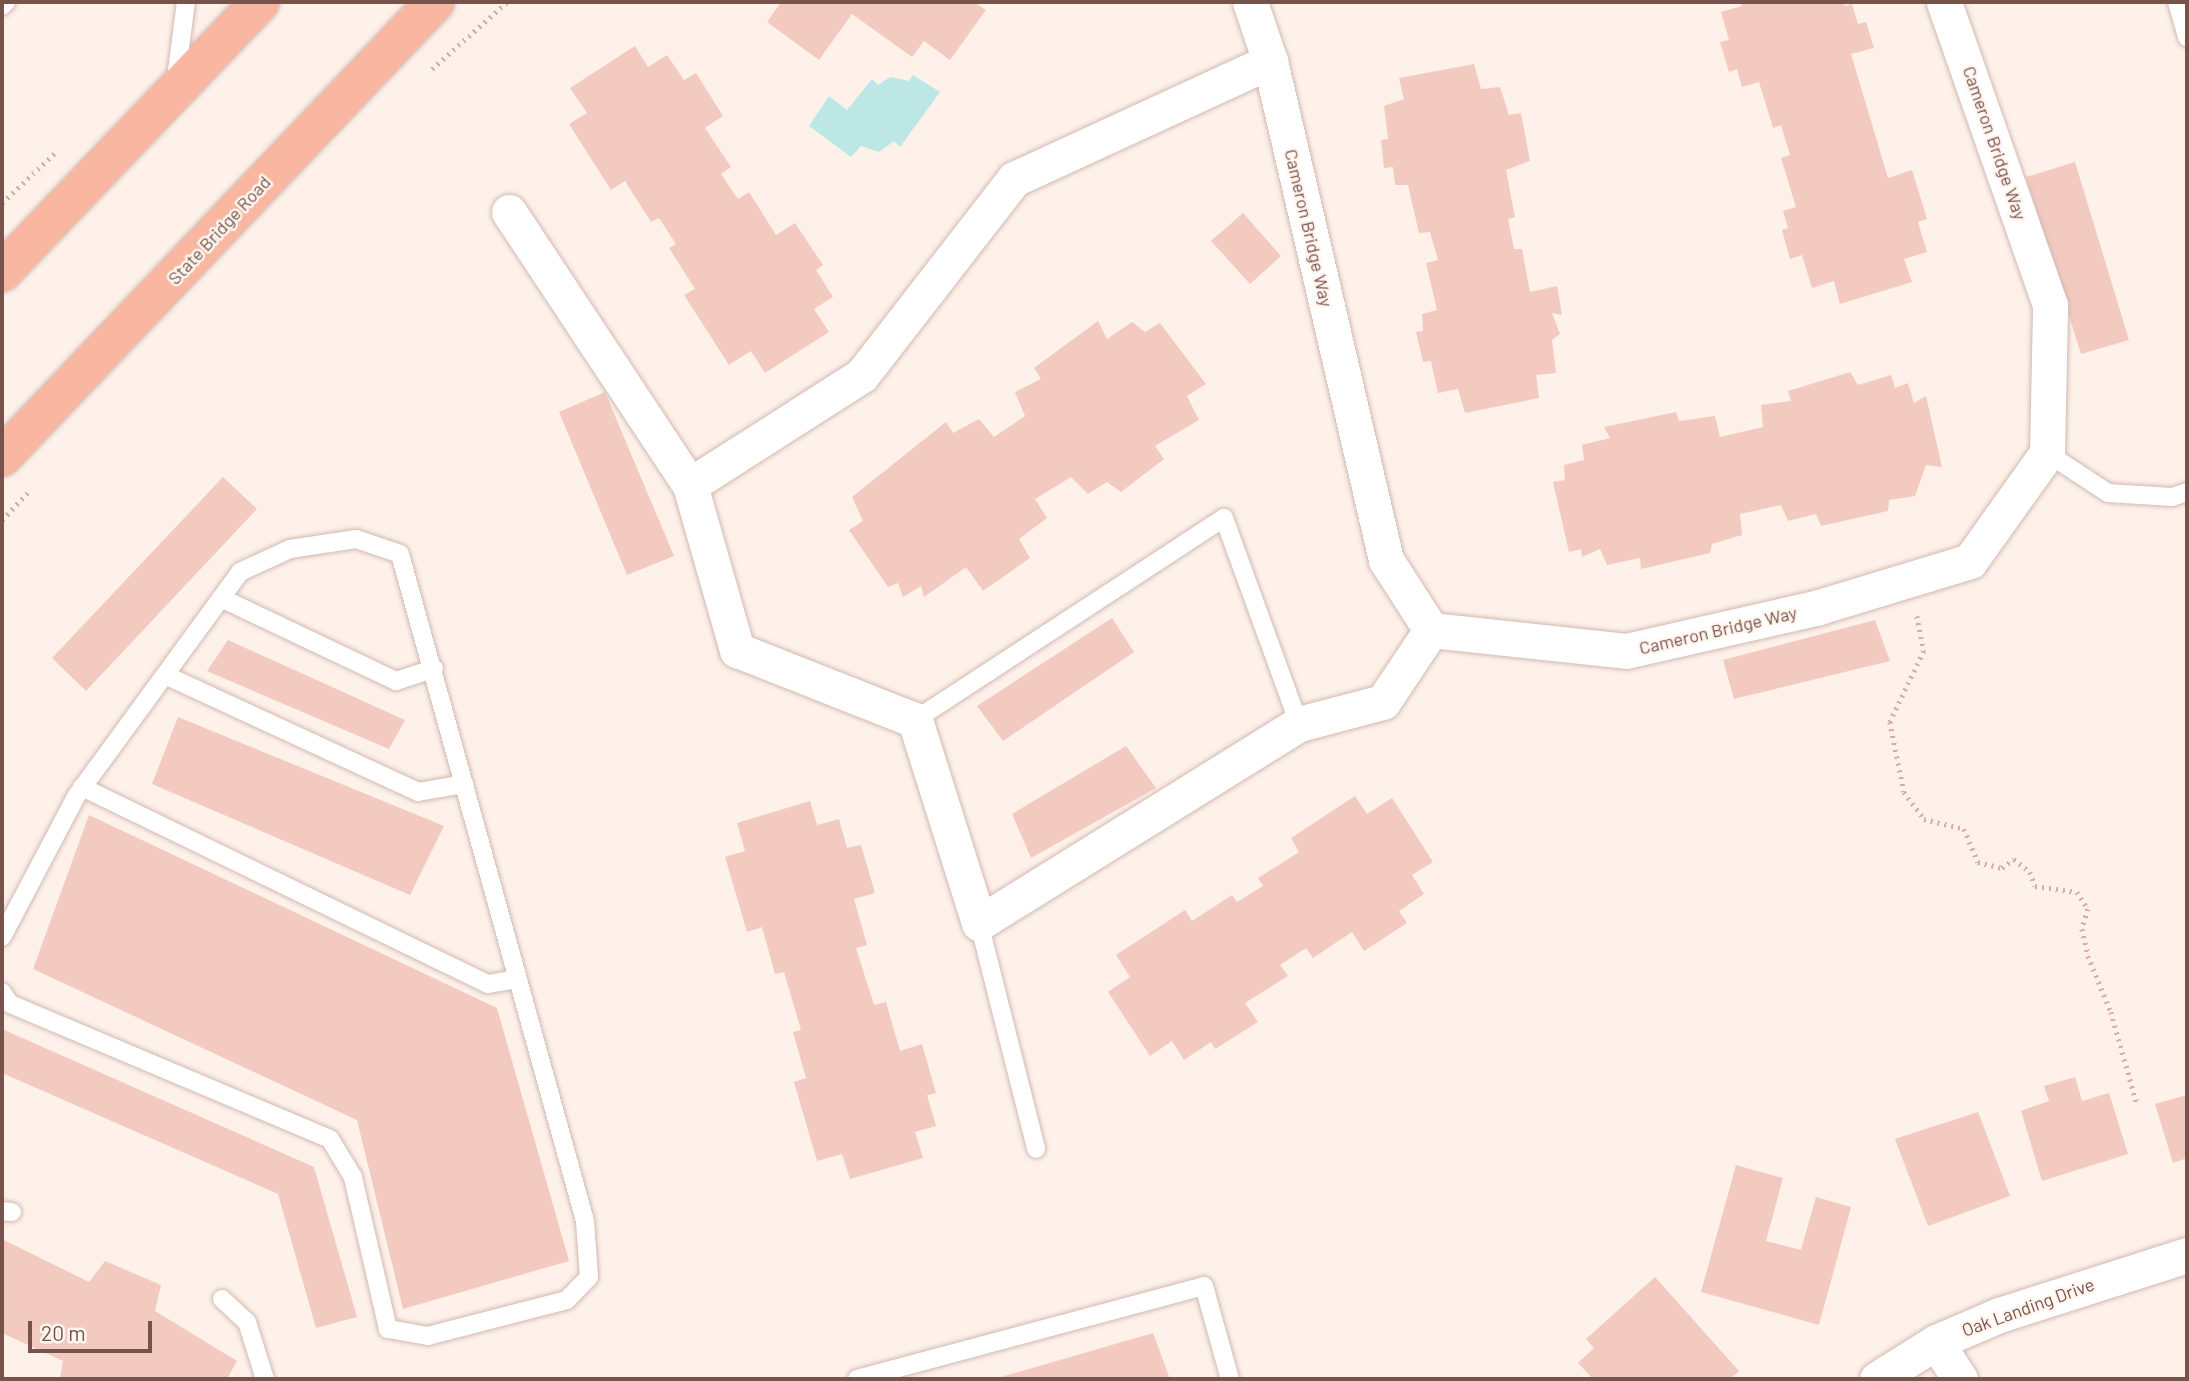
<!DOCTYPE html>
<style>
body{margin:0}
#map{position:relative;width:2189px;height:1381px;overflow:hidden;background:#fdf1e9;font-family:Barlow,sans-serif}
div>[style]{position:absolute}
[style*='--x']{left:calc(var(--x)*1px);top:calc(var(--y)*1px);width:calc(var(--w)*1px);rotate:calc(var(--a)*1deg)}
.water>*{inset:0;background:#bde7e5}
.building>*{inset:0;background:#f2cac0}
.path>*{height:4.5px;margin-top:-2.25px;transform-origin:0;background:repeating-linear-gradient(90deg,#d8ada3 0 2px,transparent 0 7px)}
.roads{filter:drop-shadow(0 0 2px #d2b9b1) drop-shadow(0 0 2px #d2b9b1)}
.service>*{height:18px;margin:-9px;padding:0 9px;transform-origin:9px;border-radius:9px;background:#fff}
.minor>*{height:35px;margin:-17.5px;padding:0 17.5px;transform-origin:17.5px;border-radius:17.5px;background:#fff}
.trunk>*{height:38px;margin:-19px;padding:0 19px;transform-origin:19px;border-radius:19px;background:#f9b7a1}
span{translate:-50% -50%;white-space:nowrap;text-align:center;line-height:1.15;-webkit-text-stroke:5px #fff6f0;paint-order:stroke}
.street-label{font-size:18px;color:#78534c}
.frame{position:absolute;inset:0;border:4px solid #78534c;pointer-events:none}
.scale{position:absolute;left:28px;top:1321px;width:124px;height:32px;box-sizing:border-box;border:4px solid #78534c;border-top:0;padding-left:9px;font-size:21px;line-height:24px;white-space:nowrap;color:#78534c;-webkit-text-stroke:5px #fff6f0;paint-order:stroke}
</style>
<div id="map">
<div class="water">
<i style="clip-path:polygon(913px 75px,940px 92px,900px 147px,894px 141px,879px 152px,861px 146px,851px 157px,809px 126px,829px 96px,847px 110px,872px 79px,878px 85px,890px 77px,909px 81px)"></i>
</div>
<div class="building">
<i style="clip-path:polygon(781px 2px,974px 2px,986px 10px,950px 60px,924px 41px,912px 57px,852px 14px,819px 60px,767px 22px)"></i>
<i style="clip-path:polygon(1740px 2px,1843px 2px,1845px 6px,1852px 4px,1858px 24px,1866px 22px,1874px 48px,1851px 54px,1888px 178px,1912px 170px,1927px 219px,1918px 222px,1927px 252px,1904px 259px,1912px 282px,1840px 304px,1834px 281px,1812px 288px,1802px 255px,1790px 259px,1782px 230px,1788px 228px,1783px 211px,1796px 207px,1781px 158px,1790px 155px,1781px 125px,1773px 128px,1759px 82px,1742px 87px,1737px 69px,1729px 72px,1720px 42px,1729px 40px,1721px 12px,1742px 6px)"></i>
<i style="clip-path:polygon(635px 46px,648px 67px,667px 55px,684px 80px,696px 73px,723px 116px,705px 128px,731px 167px,721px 174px,738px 199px,749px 192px,776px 235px,795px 223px,823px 265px,816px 270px,833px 297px,814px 309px,829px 332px,765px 373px,751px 351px,729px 365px,684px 295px,695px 289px,669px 248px,676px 244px,659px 218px,651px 222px,625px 181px,611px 190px,569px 124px,587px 113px,570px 88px)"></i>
<i style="clip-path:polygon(1474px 64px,1481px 89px,1500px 87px,1509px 115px,1521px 113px,1530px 161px,1506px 170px,1515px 217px,1508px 219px,1514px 249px,1522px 249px,1530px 292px,1557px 286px,1562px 315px,1552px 313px,1560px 334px,1552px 340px,1556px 373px,1536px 375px,1539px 398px,1465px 413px,1458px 389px,1438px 393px,1431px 361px,1423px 362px,1416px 332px,1423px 331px,1422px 314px,1437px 310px,1426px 263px,1438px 260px,1430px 232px,1419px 233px,1408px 185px,1395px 185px,1393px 167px,1384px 168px,1381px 140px,1388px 139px,1384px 106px,1404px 99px,1399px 78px)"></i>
<i style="clip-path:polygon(2075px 162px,2129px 340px,2081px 354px,2026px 177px)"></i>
<i style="clip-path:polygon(1243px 213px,1281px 256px,1250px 284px,1211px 241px)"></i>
<i style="clip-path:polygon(1098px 321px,1107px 339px,1132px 322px,1145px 332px,1160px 323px,1206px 384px,1187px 396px,1199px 420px,1155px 446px,1164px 459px,1121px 492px,1107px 482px,1088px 494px,1071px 477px,1035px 499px,1047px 518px,1019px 539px,1030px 558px,983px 591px,966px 567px,924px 597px,921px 586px,903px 597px,898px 583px,888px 587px,849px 530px,863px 521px,852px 497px,946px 422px,953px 433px,979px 419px,994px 437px,1025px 416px,1015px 392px,1041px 379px,1034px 368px)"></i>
<i style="clip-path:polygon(1850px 372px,1858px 385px,1891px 375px,1895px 388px,1908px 383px,1914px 403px,1926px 396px,1942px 467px,1926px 465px,1915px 496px,1889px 500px,1888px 511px,1821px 526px,1816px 514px,1788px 521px,1781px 505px,1740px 514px,1742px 535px,1712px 544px,1710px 553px,1641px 569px,1640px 558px,1607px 565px,1600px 549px,1582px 557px,1581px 549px,1569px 552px,1553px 482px,1565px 480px,1564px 465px,1584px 460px,1582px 445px,1610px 438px,1604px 427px,1676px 412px,1679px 421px,1715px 416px,1720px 437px,1763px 427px,1761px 405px,1791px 401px,1788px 391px)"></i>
<i style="clip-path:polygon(605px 392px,674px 556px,627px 575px,559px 412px)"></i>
<i style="clip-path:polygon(223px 477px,257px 509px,86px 691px,52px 658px)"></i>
<i style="clip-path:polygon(1112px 618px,1134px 652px,1003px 741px,977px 706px)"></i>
<i style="clip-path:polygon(1875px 620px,1890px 661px,1734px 699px,1723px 660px)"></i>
<i style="clip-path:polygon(228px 640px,405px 720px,389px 749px,207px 671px)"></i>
<i style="clip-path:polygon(178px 717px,444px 826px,410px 895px,152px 784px)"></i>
<i style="clip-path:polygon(1126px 746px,1156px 788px,1031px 858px,1012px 814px)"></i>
<i style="clip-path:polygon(1355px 796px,1367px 814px,1392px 798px,1433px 862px,1412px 875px,1424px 894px,1399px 911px,1407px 923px,1364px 951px,1352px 932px,1313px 958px,1306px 948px,1280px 965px,1288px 976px,1245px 1003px,1258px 1022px,1215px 1049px,1211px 1042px,1184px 1060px,1172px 1041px,1150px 1056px,1108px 992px,1130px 977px,1116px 955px,1185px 910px,1192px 921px,1232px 895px,1237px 902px,1263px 886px,1258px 878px,1299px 852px,1291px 838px)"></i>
<i style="clip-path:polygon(810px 801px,817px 825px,839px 819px,847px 848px,861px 845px,875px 893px,854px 899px,867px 945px,856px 948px,874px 1005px,886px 1002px,900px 1051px,922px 1044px,936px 1093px,927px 1095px,936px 1126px,915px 1132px,923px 1158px,850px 1179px,842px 1154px,817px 1161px,794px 1082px,806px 1078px,793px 1032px,801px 1030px,784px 972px,775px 974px,762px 927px,747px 932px,725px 857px,745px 851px,737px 823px)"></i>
<i style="clip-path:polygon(89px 815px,497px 1008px,569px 1261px,403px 1309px,357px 1120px,33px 969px)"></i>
<i style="clip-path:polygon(2px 1029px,314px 1167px,357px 1317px,316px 1328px,278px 1194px,2px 1073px)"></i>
<i style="clip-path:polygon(2075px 1077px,2082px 1101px,2109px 1093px,2128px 1154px,2042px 1181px,2021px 1111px,2049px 1101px,2044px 1086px)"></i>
<i style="clip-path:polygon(2187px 1095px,2187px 1158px,2173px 1163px,2155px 1104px)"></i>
<i style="clip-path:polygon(1978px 1112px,2010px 1196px,1928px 1226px,1895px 1139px)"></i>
<i style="clip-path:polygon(1736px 1165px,1783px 1178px,1766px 1241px,1801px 1250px,1816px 1197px,1851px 1207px,1819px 1325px,1701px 1292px)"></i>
<i style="clip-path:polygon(2px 1239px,89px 1282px,105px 1261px,161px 1285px,155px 1311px,237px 1361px,227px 1379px,60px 1378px,63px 1361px,2px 1333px)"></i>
<i style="clip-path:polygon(1655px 1277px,1739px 1371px,1730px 1379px,1593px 1379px,1578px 1363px,1594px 1348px,1586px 1339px)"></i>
<i style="clip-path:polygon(1153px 1333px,1170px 1379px,994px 1379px)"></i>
</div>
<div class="path">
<i style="--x:432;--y:69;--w:101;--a:-41.8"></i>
<i style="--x:2;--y:203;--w:76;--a:-43.4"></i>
<i style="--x:2;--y:520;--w:41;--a:-47"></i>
<i style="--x:1917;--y:616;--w:36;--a:79"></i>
<i style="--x:1924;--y:651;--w:79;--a:115.6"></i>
<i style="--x:1890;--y:722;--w:71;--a:78.7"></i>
<i style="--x:1904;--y:792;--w:34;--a:53"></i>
<i style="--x:1924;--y:819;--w:41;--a:14"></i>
<i style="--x:1964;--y:829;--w:36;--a:67"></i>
<i style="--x:1978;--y:862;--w:25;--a:14"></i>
<i style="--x:2002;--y:868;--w:15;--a:-37"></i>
<i style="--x:2014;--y:859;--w:21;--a:39"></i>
<i style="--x:2030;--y:872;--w:15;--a:70"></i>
<i style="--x:2035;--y:886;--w:42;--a:8.1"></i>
<i style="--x:2077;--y:892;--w:20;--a:57"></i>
<i style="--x:2088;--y:909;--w:21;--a:107"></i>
<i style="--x:2082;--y:929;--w:28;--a:77"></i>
<i style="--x:2088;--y:956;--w:61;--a:67.7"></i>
<i style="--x:2111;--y:1012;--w:96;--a:74.2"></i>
</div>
<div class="roads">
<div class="service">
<i style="--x:2177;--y:2;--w:37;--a:74"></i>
<i style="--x:2;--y:6;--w:6;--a:-45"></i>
<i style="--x:176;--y:78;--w:77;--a:-82.5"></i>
<i style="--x:2047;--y:453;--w:73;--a:33.3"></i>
<i style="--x:2108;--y:493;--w:64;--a:3.6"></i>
<i style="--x:2172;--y:497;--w:16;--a:-18"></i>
<i style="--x:221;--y:598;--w:194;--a:25.4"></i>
<i style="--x:396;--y:681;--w:40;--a:-18"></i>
<i style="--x:165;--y:675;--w:279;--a:24.8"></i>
<i style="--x:418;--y:792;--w:47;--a:-9.9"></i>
<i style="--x:915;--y:720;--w:369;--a:-33.2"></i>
<i style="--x:1224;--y:518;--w:219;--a:70"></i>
<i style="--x:82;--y:787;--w:451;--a:25.9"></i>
<i style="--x:488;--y:984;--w:27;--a:-10"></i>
<i style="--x:979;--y:923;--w:233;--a:75.8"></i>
<i style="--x:2;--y:937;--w:161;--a:-62.2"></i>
<i style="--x:77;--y:795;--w:276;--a:-53.8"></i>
<i style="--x:240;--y:572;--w:55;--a:-24.7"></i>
<i style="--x:290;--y:549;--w:67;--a:-8.6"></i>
<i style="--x:356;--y:539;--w:46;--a:18.8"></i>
<i style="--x:400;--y:554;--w:692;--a:74.5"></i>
<i style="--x:585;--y:1221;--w:56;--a:85.9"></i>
<i style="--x:589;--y:1277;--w:32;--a:134"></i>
<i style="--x:567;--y:1300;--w:144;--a:165.5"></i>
<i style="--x:428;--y:1336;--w:41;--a:-170.1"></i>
<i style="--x:388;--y:1329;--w:156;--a:-103"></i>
<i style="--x:353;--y:1177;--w:44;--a:-121.2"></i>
<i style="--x:330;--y:1139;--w:347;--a:-157.1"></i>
<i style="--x:10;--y:1004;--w:14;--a:-124"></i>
<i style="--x:2;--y:1211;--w:10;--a:6"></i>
<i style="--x:222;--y:1299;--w:34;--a:43"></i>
<i style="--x:247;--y:1322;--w:60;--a:72.5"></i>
<i style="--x:857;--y:1379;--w:359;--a:-15"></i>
<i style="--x:1204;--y:1286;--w:97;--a:74.4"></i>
</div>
<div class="minor">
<i style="--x:1250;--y:2;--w:62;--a:71.3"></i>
<i style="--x:1270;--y:61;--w:512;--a:76.91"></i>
<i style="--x:1386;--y:560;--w:83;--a:57.3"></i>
<i style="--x:1431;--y:630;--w:196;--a:6.1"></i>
<i style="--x:1626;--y:651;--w:198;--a:-12.8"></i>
<i style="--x:1819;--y:607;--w:158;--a:-16.9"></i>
<i style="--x:1970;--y:561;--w:133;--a:-54.5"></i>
<i style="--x:2047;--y:453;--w:148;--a:-88.8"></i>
<i style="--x:2050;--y:305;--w:321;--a:-109.3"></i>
<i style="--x:509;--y:212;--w:328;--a:56.5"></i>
<i style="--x:690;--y:485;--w:172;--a:74.1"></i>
<i style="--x:737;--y:650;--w:191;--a:21.5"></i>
<i style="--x:915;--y:720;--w:213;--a:72.5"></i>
<i style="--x:979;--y:923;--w:377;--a:-31.9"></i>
<i style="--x:1299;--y:724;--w:87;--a:-14.7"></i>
<i style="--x:1383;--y:702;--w:87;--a:-56.3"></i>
<i style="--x:690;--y:485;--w:204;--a:-32.6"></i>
<i style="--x:862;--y:375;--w:248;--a:-52.2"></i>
<i style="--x:1014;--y:179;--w:282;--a:-24.7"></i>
<i style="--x:1936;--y:1342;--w:44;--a:57"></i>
<i style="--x:1877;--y:1379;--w:70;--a:-32.1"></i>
<i style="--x:1936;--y:1342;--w:69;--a:-23.2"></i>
<i style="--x:1999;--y:1315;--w:197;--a:-17.7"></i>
</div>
<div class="trunk">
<i style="--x:2;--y:272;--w:373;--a:-46.3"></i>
<i style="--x:2;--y:457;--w:628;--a:-46.42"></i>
</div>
</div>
<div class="street-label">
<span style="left:1995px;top:143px;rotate:71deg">Cameron Bridge Way</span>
<span style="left:1309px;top:228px;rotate:77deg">Cameron Bridge Way</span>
<span style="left:219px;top:230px;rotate:-47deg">State Bridge Road</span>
<span style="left:1718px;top:630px;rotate:-13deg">Cameron Bridge Way</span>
<span style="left:2028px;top:1307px;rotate:-20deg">Oak Landing Drive</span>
</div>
<div class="frame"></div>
<div class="scale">20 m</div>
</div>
